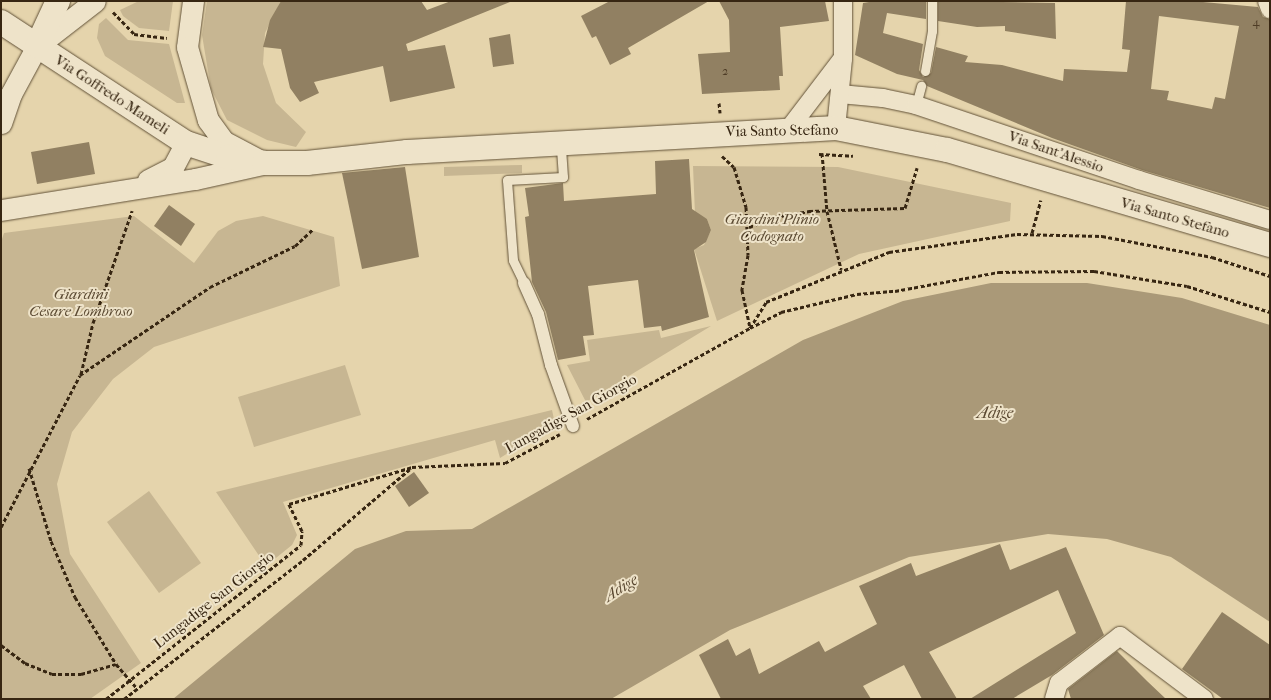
<!DOCTYPE html>
<style>
body{margin:0}
#map{position:relative;width:1271px;height:700px;overflow:hidden;background:#e5d4ac;font-family:"IM FELL French Canon",serif}
div>[style]{position:absolute}
[style*='--x']{left:calc(var(--x)*1px);top:calc(var(--y)*1px);width:calc(var(--w)*1px);rotate:calc(var(--a)*1deg)}
.green>*{inset:0;background:#c7b692}
.water>*{inset:0;background:#aa9978}
.building>*{inset:0;background:#918062}
.path>*{height:3px;margin-top:-1.5px;transform-origin:0;background:repeating-linear-gradient(90deg,#372612 0 4px,transparent 0 6.5px)}
.roads{filter:drop-shadow(0 0 1px #625238) drop-shadow(0 0 1px #625238)}
.service>*{height:9px;margin:-4.5px;padding:0 4.5px;transform-origin:4.5px;border-radius:4.5px;background:#eee3c9}
.pedestrian>*{height:12px;margin:-6px;padding:0 6px;transform-origin:6px;border-radius:6px;background:#eee3c9}
.minor>*{height:18px;margin:-9px;padding:0 9px;transform-origin:9px;border-radius:9px;background:#eee3c9}
.tertiary>*{height:21px;margin:-10.5px;padding:0 10.5px;transform-origin:10.5px;border-radius:10.5px;background:#eee3c9}
.secondary>*{height:24px;margin:-12px;padding:0 12px;transform-origin:12px;border-radius:12px;background:#eee3c9}
span{translate:-50% -50%;white-space:nowrap;text-align:center;line-height:1.15;-webkit-text-stroke:4px #eee3c9;paint-order:stroke}
.number-label{font-size:12px;color:#4e3c26}
.number-label span{-webkit-text-stroke-width:0}
.street-label{font-size:15px;color:#372612}
.park-label{font-size:15px;color:#5b4a32;font-style:italic}
.water-label{font-size:16px;color:#5a4831;font-style:italic}
.frame{position:absolute;inset:0;border:2px solid #372612;pointer-events:none}
</style>
<div id="map">
<div class="green">
<i style="clip-path:polygon(139px 1px,173px 1px,169px 31px,139px 28px,123px 16px,120px 10px)"></i>
<i style="clip-path:polygon(207px 1px,281px 1px,265px 33px,263px 64px,276px 103px,306px 132px,296px 147px,267px 140px,227px 120px,211px 89px,202px 35px)"></i>
<i style="clip-path:polygon(106px 18px,128px 40px,169px 44px,185px 103px,177px 103px,105px 56px,97px 38px,99px 24px)"></i>
<i style="clip-path:polygon(522px 165px,522px 173px,444px 176px,444px 167px)"></i>
<i style="clip-path:polygon(693px 166px,838px 167px,1011px 203px,1010px 221px,859px 254px,717px 321px,694px 249px,704px 245px,711px 230px,707px 219px,695px 214px)"></i>
<i style="clip-path:polygon(134px 216px,194px 263px,218px 231px,236px 221px,263px 216px,334px 237px,340px 286px,154px 347px,113px 379px,72px 432px,57px 484px,70px 554px,141px 663px,90px 699px,1px 699px,1px 242px,4px 233px)"></i>
<i style="clip-path:polygon(711px 326px,586px 402px,567px 365px,590px 361px,587px 340px,659px 330px,661px 338px)"></i>
<i style="clip-path:polygon(345px 365px,361px 415px,254px 447px,238px 397px)"></i>
<i style="clip-path:polygon(552px 410px,555px 424px,500px 458px,495px 440px,283px 502px,297px 535px,292px 545px,266px 566px,216px 492px)"></i>
<i style="clip-path:polygon(149px 491px,201px 563px,159px 593px,107px 522px)"></i>
</div>
<div class="water">
<i style="clip-path:polygon(991px 283px,1087px 283px,1182px 298px,1270px 325px,1270px 622px,1171px 557px,1107px 539px,1048px 534px,909px 557px,730px 630px,611px 699px,173px 699px,355px 549px,406px 531px,472px 529px,803px 340px,903px 301px)"></i>
</div>
<div class="building">
<i style="clip-path:polygon(281px 1px,421px 1px,427px 10px,451px 1px,510px 2px,406px 44px,408px 51px,445px 45px,455px 88px,390px 102px,383px 66px,314px 82px,319px 93px,300px 102px,290px 88px,281px 49px,263px 47px,270px 20px)"></i>
<i style="clip-path:polygon(610px 1px,709px 1px,628px 48px,631px 54px,610px 65px,596px 36px,592px 38px,581px 16px)"></i>
<i style="clip-path:polygon(719px 1px,825px 1px,829px 21px,780px 27px,783px 76px,779px 76px,780px 90px,702px 94px,698px 54px,730px 52px,729px 20px)"></i>
<i style="clip-path:polygon(evenodd,875px 1px,926px 1px,926px 19px,887px 13px,883px 33px,923px 44px,919px 70px,923px 77px,931px 73px,936px 47px,968px 56px,965px 62px,1002px 65px,1063px 81px,1064px 69px,1127px 72px,1130px 50px,1122px 49px,1126px 1px,1192px 1px,1258px 7px,1263px 17px,1270px 19px,1270px 208px,1142px 170px,1052px 138px,927px 86px,923px 80px,897px 74px,855px 55px,863px 3px,875px 1px,1159px 16px,1239px 26px,1225px 99px,1215px 97px,1212px 109px,1167px 100px,1169px 91px,1151px 89px,1159px 16px)"></i>
<i style="clip-path:polygon(938px 1px,1055px 3px,1056px 39px,1005px 31px,1005px 26px,977px 27px,938px 21px)"></i>
<i style="clip-path:polygon(510px 34px,514px 64px,493px 67px,489px 38px)"></i>
<i style="clip-path:polygon(89px 142px,95px 174px,37px 184px,31px 152px)"></i>
<i style="clip-path:polygon(689px 159px,692px 209px,707px 219px,711px 230px,706px 242px,694px 250px,709px 317px,662px 331px,661px 326px,644px 328px,638px 280px,588px 286px,594px 335px,583px 336px,586px 355px,558px 360px,546px 312px,532px 282px,525px 217px,529px 216px,525px 188px,563px 183px,564px 201px,656px 194px,655px 161px)"></i>
<i style="clip-path:polygon(405px 167px,419px 257px,362px 269px,342px 173px)"></i>
<i style="clip-path:polygon(169px 205px,195px 224px,181px 246px,154px 226px)"></i>
<i style="clip-path:polygon(414px 472px,429px 493px,409px 507px,395px 486px)"></i>
<i style="clip-path:polygon(1000px 544px,1010px 570px,1066px 547px,1104px 635px,1052px 675px,1012px 699px,970px 699px,1076px 633px,1058px 590px,929px 652px,957px 699px,922px 699px,904px 665px,863px 686px,871px 699px,721px 699px,699px 655px,728px 639px,736px 656px,750px 648px,759px 674px,819px 641px,825px 652px,877px 624px,859px 586px,911px 563px,916px 576px)"></i>
<i style="clip-path:polygon(1222px 612px,1270px 645px,1270px 699px,1223px 699px,1182px 669px)"></i>
<i style="clip-path:polygon(1117px 651px,1147px 681px,1166px 699px,1071px 699px,1068px 689px)"></i>
</div>
<div class="path">
<i style="--x:113;--y:12;--w:30;--a:46"></i>
<i style="--x:134;--y:34;--w:33;--a:7"></i>
<i style="--x:719;--y:103;--w:10;--a:84"></i>
<i style="--x:822;--y:153;--w:58;--a:85.1"></i>
<i style="--x:827;--y:211;--w:60;--a:76.4"></i>
<i style="--x:819;--y:154;--w:34;--a:3"></i>
<i style="--x:722;--y:156;--w:16;--a:43"></i>
<i style="--x:734;--y:167;--w:42;--a:73.3"></i>
<i style="--x:746;--y:207;--w:48;--a:87.6"></i>
<i style="--x:748;--y:255;--w:36;--a:100"></i>
<i style="--x:742;--y:290;--w:39;--a:78"></i>
<i style="--x:750;--y:328;--w:35;--a:-27"></i>
<i style="--x:781;--y:312;--w:78;--a:-13.3"></i>
<i style="--x:857;--y:294;--w:38;--a:-5"></i>
<i style="--x:895;--y:291;--w:106;--a:-10.4"></i>
<i style="--x:999;--y:272;--w:95;--a:-0.6"></i>
<i style="--x:1094;--y:271;--w:94;--a:9.2"></i>
<i style="--x:1187;--y:286;--w:87;--a:17.4"></i>
<i style="--x:749;--y:227;--w:28;--a:-21"></i>
<i style="--x:775;--y:217;--w:35;--a:-10"></i>
<i style="--x:809;--y:211;--w:96;--a:-1.8"></i>
<i style="--x:905;--y:208;--w:42;--a:-73.3"></i>
<i style="--x:1032;--y:233;--w:34;--a:-75"></i>
<i style="--x:81;--y:374;--w:52;--a:-76.8"></i>
<i style="--x:93;--y:323;--w:119;--a:-70.8"></i>
<i style="--x:587;--y:419;--w:187;--a:-29.2"></i>
<i style="--x:750;--y:328;--w:31;--a:-58"></i>
<i style="--x:766;--y:302;--w:133;--a:-22.1"></i>
<i style="--x:889;--y:252;--w:129;--a:-8"></i>
<i style="--x:1017;--y:234;--w:85;--a:1.3"></i>
<i style="--x:1102;--y:236;--w:112;--a:10.8"></i>
<i style="--x:1212;--y:257;--w:61;--a:18.1"></i>
<i style="--x:29;--y:468;--w:76;--a:73.2"></i>
<i style="--x:51;--y:541;--w:61;--a:66.8"></i>
<i style="--x:75;--y:597;--w:79;--a:58.5"></i>
<i style="--x:1;--y:527;--w:171;--a:-62.5"></i>
<i style="--x:80;--y:375;--w:157;--a:-34.1"></i>
<i style="--x:210;--y:287;--w:94;--a:-25.8"></i>
<i style="--x:295;--y:246;--w:25;--a:-43"></i>
<i style="--x:1;--y:645;--w:30;--a:37"></i>
<i style="--x:25;--y:663;--w:29;--a:22"></i>
<i style="--x:52;--y:674;--w:29;--a:0"></i>
<i style="--x:81;--y:674;--w:36;--a:-16"></i>
<i style="--x:116;--y:664;--w:32;--a:49"></i>
<i style="--x:106;--y:699;--w:248;--a:-38.3"></i>
<i style="--x:301;--y:545;--w:14;--a:-86"></i>
<i style="--x:302;--y:531;--w:30;--a:-116"></i>
<i style="--x:289;--y:504;--w:128;--a:-16.7"></i>
<i style="--x:412;--y:467;--w:93;--a:-2.5"></i>
<i style="--x:505;--y:463;--w:62;--a:-27.8"></i>
<i style="--x:124;--y:699;--w:227;--a:-37.8"></i>
<i style="--x:303;--y:560;--w:140;--a:-40.4"></i>
</div>
<div class="roads">
<div class="service">
<i style="--x:925;--y:71;--w:41;--a:-80.1"></i>
<i style="--x:932;--y:31;--w:30;--a:-90"></i>
<i style="--x:916;--y:105;--w:20;--a:-75"></i>
<i style="--x:524;--y:283;--w:25;--a:-116"></i>
<i style="--x:513;--y:260;--w:80;--a:-94.3"></i>
<i style="--x:507;--y:180;--w:56;--a:-3.1"></i>
<i style="--x:563;--y:177;--w:32;--a:-94"></i>
</div>
<div class="pedestrian">
<i style="--x:524;--y:283;--w:34;--a:66"></i>
<i style="--x:538;--y:314;--w:53;--a:75.7"></i>
<i style="--x:551;--y:365;--w:65;--a:70.2"></i>
</div>
<div class="minor">
<i style="--x:1267;--y:1;--w:9;--a:69"></i>
<i style="--x:840;--y:94;--w:43;--a:5.3"></i>
<i style="--x:883;--y:98;--w:34;--a:12"></i>
<i style="--x:916;--y:105;--w:235;--a:18.6"></i>
<i style="--x:1139;--y:180;--w:137;--a:17"></i>
<i style="--x:836;--y:128;--w:69;--a:-84.2"></i>
<i style="--x:843;--y:59;--w:58;--a:-90"></i>
<i style="--x:788;--y:130;--w:89;--a:-52.7"></i>
<i style="--x:1054;--y:699;--w:17;--a:-73"></i>
<i style="--x:1059;--y:683;--w:77;--a:-37.6"></i>
<i style="--x:1120;--y:636;--w:105;--a:36.9"></i>
</div>
<div class="tertiary">
<i style="--x:193;--y:1;--w:46;--a:97.4"></i>
<i style="--x:187;--y:47;--w:76;--a:74"></i>
<i style="--x:208;--y:120;--w:26;--a:54"></i>
<i style="--x:223;--y:141;--w:38;--a:28"></i>
<i style="--x:1;--y:123;--w:31;--a:-71"></i>
<i style="--x:11;--y:94;--w:55;--a:-61.6"></i>
<i style="--x:37;--y:46;--w:73;--a:-37.8"></i>
<i style="--x:148;--y:180;--w:28;--a:-27"></i>
<i style="--x:173;--y:167;--w:27;--a:-62"></i>
<i style="--x:1;--y:210;--w:196;--a:-9.1"></i>
<i style="--x:195;--y:179;--w:69;--a:-12.6"></i>
</div>
<div class="secondary">
<i style="--x:1;--y:22;--w:221;--a:33.2"></i>
<i style="--x:186;--y:143;--w:44;--a:18.4"></i>
<i style="--x:228;--y:157;--w:36;--a:9"></i>
<i style="--x:264;--y:163;--w:43;--a:0"></i>
<i style="--x:307;--y:163;--w:101;--a:-6.3"></i>
<i style="--x:407;--y:152;--w:430;--a:-3.2"></i>
<i style="--x:836;--y:128;--w:113;--a:11.2"></i>
<i style="--x:947;--y:150;--w:337;--a:16.4"></i>
<i style="--x:37;--y:46;--w:50;--a:-65"></i>
</div>
</div>
<div class="number-label">
<span style="left:1256px;top:23px">4</span>
<span style="left:725px;top:72px">2</span>
</div>
<div class="street-label">
<span style="left:112px;top:95px;rotate:33deg">Via Goffredo Mameli</span>
<span style="left:782px;top:131px;rotate:-1deg">Via Santo Stefano</span>
<span style="left:1056px;top:152px;rotate:19deg">Via Sant'Alessio</span>
<span style="left:1175px;top:218px;rotate:16deg">Via Santo Stefano</span>
<span style="left:571px;top:414px;rotate:-29deg">Lungadige San Giorgio</span>
<span style="left:214px;top:600px;rotate:-38deg">Lungadige San Giorgio</span>
</div>
<div class="park-label">
<span style="left:772px;top:228px">Giardini Plinio<br>Codognato</span>
<span style="left:81px;top:303px">Giardini<br>Cesare Lombroso</span>
</div>
<div class="water-label">
<span style="left:995px;top:413px">Adige</span>
<span style="left:621px;top:588px;rotate:-32deg">Adige</span>
</div>
<div class="frame"></div>
</div>
